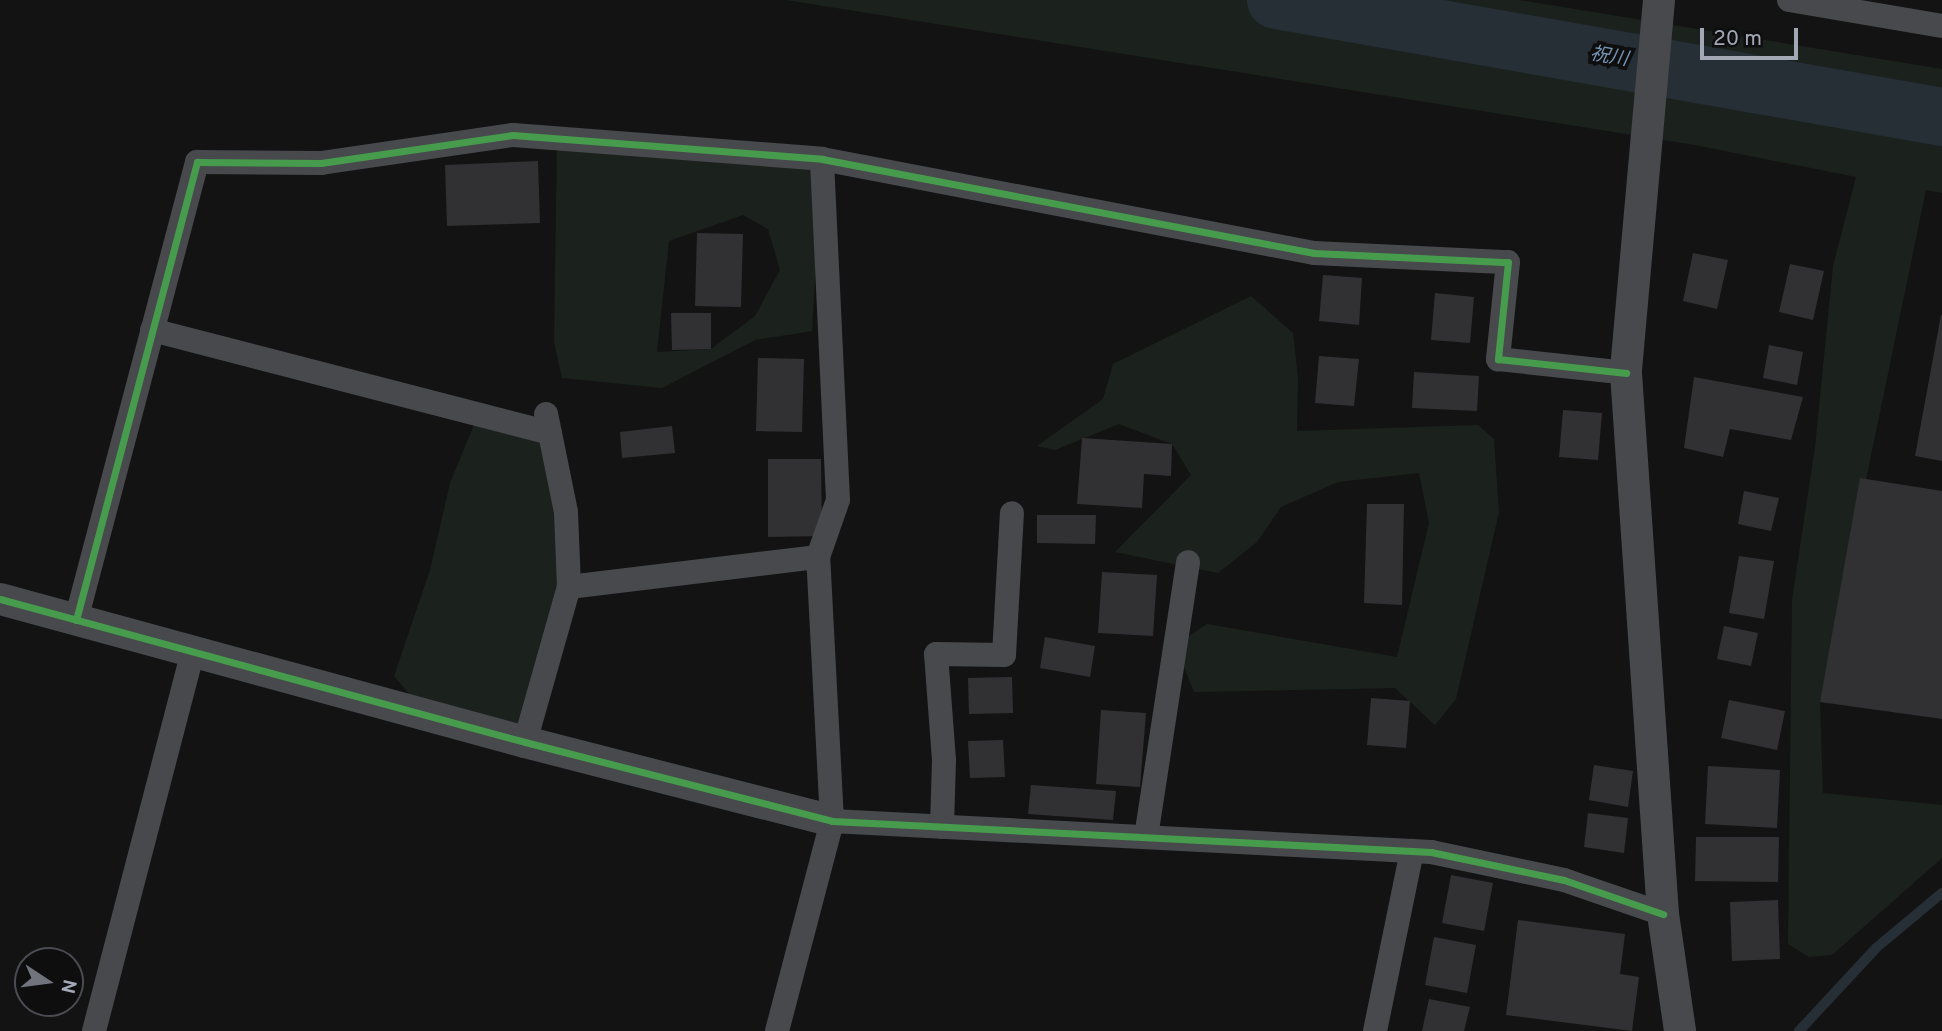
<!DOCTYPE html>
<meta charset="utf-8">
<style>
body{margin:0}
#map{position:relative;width:1942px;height:1031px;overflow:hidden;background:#131313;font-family:Overpass,"Noto Sans JP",sans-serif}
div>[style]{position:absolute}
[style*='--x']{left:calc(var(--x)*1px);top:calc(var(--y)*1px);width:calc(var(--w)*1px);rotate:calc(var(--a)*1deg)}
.green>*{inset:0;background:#1b221d}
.stream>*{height:10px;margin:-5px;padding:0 5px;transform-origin:5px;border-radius:5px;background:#262e36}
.river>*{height:58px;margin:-29px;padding:0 29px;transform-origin:29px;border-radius:29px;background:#262e36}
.building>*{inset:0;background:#313133}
.minor>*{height:24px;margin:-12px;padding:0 12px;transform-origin:12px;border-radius:12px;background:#47494c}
.tertiary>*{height:32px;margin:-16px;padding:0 16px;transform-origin:16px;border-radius:16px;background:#47494c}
.cycleway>*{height:7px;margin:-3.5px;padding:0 3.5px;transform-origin:3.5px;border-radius:3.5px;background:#469c4c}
span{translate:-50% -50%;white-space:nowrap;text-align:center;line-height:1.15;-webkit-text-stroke:7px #0e0e0f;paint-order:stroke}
.water-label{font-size:19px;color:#7795b4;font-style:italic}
.north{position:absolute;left:14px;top:947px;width:70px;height:70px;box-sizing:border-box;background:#0e0e0f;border:2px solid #4a4c52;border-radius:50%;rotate:103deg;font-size:19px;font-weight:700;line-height:28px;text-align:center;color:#a3a8b6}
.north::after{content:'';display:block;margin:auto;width:24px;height:32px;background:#71747d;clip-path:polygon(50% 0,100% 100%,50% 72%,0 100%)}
.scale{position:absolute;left:1700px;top:28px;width:98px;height:32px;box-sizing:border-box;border:4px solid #a3a8b6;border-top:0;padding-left:9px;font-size:21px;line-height:24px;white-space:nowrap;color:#a3a8b6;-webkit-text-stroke:5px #0e0e0f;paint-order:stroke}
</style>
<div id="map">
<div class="green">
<i style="clip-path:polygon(786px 0,1519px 0,1942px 69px,1942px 193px,1926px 190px,1820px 702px,1823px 793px,1942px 805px,1942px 858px,1832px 955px,1809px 957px,1788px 944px,1792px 600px,1815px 447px,1833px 266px,1856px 177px,1695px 145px)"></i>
<i style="clip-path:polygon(evenodd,557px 139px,822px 159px,812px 331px,755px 340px,662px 388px,562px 378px,554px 342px,557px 139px,743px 215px,768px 229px,780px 270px,755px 316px,711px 349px,657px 352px,669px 241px,743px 215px)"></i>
<i style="clip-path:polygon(1251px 296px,1293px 333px,1298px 378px,1297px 431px,1478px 425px,1494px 439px,1499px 512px,1456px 699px,1435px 725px,1395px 688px,1194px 692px,1175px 645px,1207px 624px,1397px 657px,1429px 523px,1419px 473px,1338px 482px,1281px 507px,1257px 542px,1218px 573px,1115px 552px,1191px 475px,1172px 444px,1119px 424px,1055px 450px,1037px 446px,1103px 399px,1113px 364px)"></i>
<i style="clip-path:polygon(478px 415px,550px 433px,567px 550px,530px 725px,427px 715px,394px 676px,430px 570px,450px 483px)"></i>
</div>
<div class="stream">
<i style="--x:1799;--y:1031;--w:113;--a:-47.1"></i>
<i style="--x:1876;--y:948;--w:86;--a:-39.8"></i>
</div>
<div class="river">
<i style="--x:1276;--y:0;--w:676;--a:9.96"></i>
</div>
<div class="building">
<i style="clip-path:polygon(538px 161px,540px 223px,447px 226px,445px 165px)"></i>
<i style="clip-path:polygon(697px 233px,743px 234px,741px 307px,695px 306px)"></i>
<i style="clip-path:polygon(1693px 253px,1728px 260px,1717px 309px,1683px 301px)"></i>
<i style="clip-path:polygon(1790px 264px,1824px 271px,1813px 320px,1779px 312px)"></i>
<i style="clip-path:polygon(1323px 275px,1362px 278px,1359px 325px,1319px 321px)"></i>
<i style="clip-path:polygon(1435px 293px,1474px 297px,1470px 343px,1431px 340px)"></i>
<i style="clip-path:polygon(671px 313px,711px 313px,711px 349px,672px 350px)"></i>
<i style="clip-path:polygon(1941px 315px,1942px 315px,1942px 461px,1915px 456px)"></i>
<i style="clip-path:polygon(1769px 345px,1803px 352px,1797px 385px,1763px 378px)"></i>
<i style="clip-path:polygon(1319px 356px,1359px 359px,1354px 406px,1315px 403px)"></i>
<i style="clip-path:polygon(758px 358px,804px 359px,802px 432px,756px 431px)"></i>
<i style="clip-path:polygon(1414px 372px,1479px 376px,1477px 411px,1412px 408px)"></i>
<i style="clip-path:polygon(1694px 377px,1803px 397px,1791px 440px,1730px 429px,1723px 457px,1684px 448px)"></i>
<i style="clip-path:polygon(1563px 410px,1602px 413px,1598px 460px,1559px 457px)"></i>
<i style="clip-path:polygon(672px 426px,675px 453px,622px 458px,620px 432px)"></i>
<i style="clip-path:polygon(1082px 438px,1172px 444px,1171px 476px,1144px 474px,1142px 508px,1077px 504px)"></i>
<i style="clip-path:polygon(768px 459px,821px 459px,822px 536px,768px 537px)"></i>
<i style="clip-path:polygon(1860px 478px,1942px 491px,1942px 719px,1820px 702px)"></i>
<i style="clip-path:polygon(1744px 491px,1779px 498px,1771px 531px,1738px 524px)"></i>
<i style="clip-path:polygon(1367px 504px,1404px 504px,1402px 605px,1364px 603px)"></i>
<i style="clip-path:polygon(1037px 515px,1096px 515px,1095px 544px,1037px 543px)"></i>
<i style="clip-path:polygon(1739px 556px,1774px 561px,1764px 619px,1729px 613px)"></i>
<i style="clip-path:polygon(1102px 572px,1157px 575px,1153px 636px,1098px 633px)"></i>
<i style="clip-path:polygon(1724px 626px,1758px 633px,1751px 666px,1717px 659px)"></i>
<i style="clip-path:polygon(1045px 637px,1095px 646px,1090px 677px,1040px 668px)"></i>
<i style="clip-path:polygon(1012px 677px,1013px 713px,969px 714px,968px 678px)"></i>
<i style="clip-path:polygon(1371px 698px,1410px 701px,1406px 748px,1367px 745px)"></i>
<i style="clip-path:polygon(1729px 700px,1785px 711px,1777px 750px,1721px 738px)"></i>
<i style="clip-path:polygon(1101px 710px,1146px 713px,1140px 787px,1096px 784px)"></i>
<i style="clip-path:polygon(1003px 740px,1005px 777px,970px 778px,968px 741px)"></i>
<i style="clip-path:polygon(1594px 765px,1633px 771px,1628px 807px,1589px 800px)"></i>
<i style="clip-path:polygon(1708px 766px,1780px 770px,1777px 828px,1705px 824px)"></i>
<i style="clip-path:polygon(1031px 785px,1116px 791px,1113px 820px,1028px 814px)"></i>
<i style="clip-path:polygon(1588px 813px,1628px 818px,1624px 853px,1584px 847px)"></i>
<i style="clip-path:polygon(1696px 837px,1779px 837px,1778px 882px,1695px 881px)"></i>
<i style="clip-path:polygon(1451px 875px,1493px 883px,1484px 931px,1442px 923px)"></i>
<i style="clip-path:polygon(1778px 900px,1780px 959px,1732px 961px,1730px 902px)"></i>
<i style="clip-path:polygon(1518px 920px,1625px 934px,1620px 974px,1639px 977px,1632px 1031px,1506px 1015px)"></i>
<i style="clip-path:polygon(1434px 937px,1476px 945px,1467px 993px,1425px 985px)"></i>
<i style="clip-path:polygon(1429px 999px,1470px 1007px,1464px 1031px,1422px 1031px)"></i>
</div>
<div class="minor">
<i style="--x:1789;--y:0;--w:155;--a:9.6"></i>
<i style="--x:152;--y:330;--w:411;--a:14.5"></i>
<i style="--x:569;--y:587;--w:251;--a:-6.9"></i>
<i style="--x:76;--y:620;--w:474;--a:-75.2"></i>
<i style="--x:197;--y:162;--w:124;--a:0.5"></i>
<i style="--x:321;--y:163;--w:194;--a:-8.3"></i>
<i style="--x:513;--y:135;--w:310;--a:4.4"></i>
<i style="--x:822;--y:159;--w:501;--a:10.82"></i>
<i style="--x:1314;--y:253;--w:194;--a:2.7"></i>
<i style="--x:1508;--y:262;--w:98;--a:95.9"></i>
<i style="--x:1498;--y:359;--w:129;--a:6.2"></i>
<i style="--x:525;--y:742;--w:161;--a:-74.2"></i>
<i style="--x:569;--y:587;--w:75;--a:-92.3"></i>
<i style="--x:566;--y:512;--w:100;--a:-101.5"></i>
<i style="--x:832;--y:821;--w:600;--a:2.96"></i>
<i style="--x:1431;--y:852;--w:136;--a:11.9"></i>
<i style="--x:1564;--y:880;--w:105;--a:19"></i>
<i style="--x:942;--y:827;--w:67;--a:-88.3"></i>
<i style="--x:944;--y:760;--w:106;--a:-94.3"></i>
<i style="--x:936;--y:654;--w:68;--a:0.8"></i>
<i style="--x:1004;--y:655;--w:142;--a:-86.8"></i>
<i style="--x:1146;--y:837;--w:278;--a:-81.3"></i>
<i style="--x:94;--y:1031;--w:392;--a:-75.4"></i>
<i style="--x:777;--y:1031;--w:217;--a:-75.3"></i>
<i style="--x:832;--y:821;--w:264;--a:-93"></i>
<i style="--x:818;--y:557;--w:60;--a:-70.7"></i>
<i style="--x:838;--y:500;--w:341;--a:-92.7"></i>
<i style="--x:1375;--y:1031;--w:184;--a:-78.4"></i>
</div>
<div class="tertiary">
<i style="--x:1659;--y:0;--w:374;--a:95.1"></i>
<i style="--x:1626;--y:373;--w:542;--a:86.09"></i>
<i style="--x:1663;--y:914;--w:118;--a:81.7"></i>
<i style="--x:0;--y:599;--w:544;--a:15.24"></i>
<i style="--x:525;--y:742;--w:317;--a:14.4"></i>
</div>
<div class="cycleway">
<i style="--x:0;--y:599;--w:544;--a:15.24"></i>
<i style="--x:525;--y:742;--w:317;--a:14.4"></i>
<i style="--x:832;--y:821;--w:600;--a:2.96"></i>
<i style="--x:1431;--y:852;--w:136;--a:11.9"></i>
<i style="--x:1564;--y:880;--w:105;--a:19"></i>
<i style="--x:76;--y:620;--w:474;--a:-75.2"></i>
<i style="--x:197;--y:162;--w:124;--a:0.5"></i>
<i style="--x:321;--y:163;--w:194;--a:-8.3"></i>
<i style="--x:513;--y:135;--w:310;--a:4.4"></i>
<i style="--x:822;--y:159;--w:501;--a:10.82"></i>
<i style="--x:1314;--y:253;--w:194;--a:2.7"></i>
<i style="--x:1508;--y:262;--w:98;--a:95.9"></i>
<i style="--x:1498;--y:359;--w:129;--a:6.2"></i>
</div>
<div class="water-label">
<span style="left:1609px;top:58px;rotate:10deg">祝川</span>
</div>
<div class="north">N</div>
<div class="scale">20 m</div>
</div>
